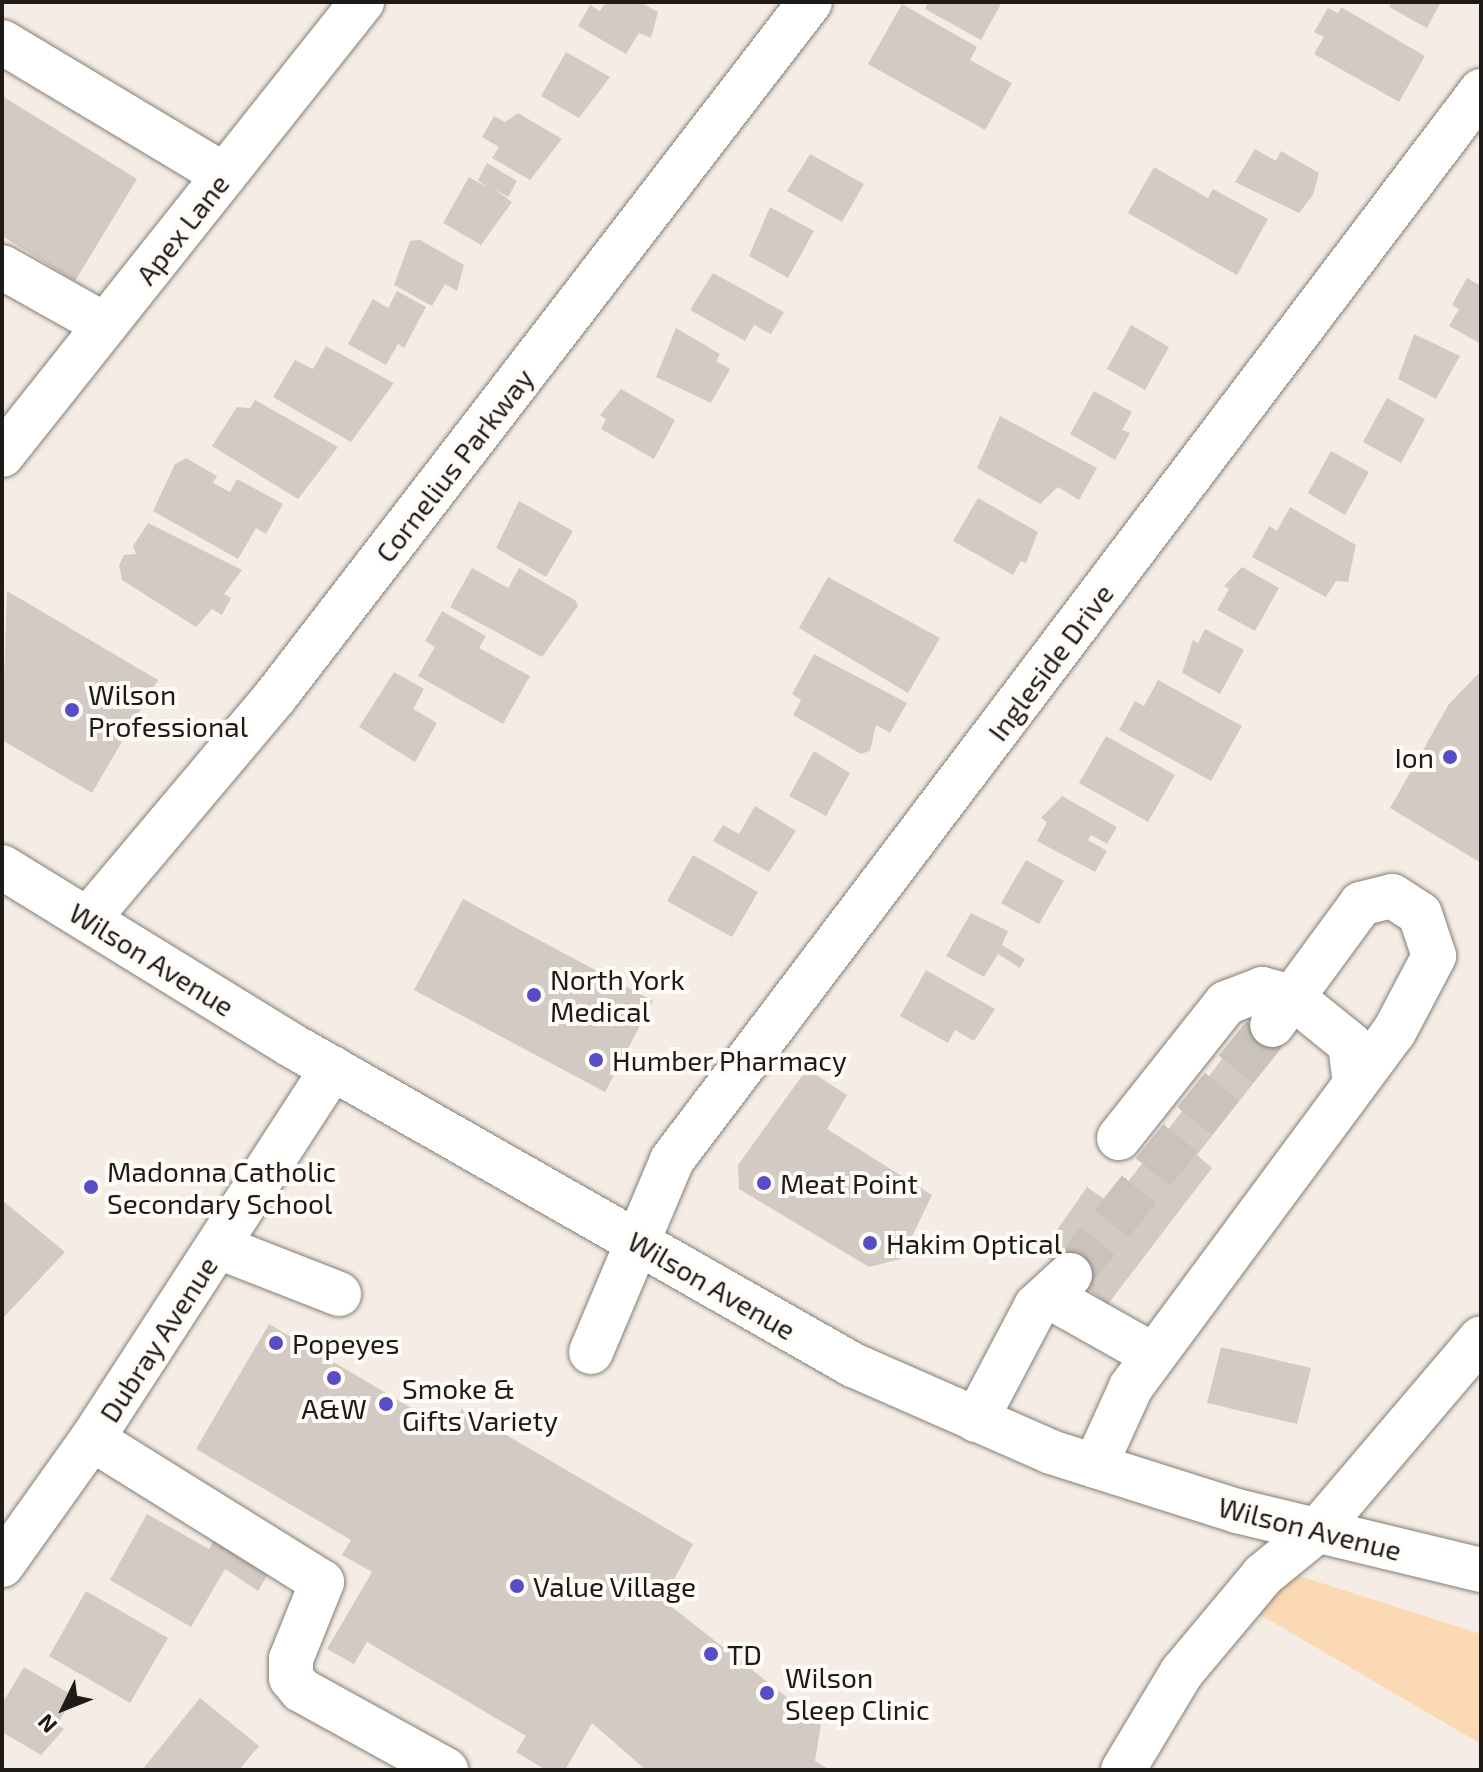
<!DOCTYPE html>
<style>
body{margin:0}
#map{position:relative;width:1483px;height:1772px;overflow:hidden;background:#f5ede5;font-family:"Exo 2",sans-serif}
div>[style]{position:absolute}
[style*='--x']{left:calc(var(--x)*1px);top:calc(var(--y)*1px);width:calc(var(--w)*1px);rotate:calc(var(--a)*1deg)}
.green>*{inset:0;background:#fad9b4}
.building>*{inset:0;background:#d3cbc3}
.minor-tunnel>*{height:44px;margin-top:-22px;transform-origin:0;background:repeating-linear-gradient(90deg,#cac3bc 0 44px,transparent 0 66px)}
.roads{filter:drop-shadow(0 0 2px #857e76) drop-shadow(0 0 2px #857e76)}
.minor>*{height:44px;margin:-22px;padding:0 22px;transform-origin:22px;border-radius:22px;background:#fff}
.major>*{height:44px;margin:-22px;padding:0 22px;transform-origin:22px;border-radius:22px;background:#fff}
.dots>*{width:22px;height:22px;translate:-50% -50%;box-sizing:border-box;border:4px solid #fffcf8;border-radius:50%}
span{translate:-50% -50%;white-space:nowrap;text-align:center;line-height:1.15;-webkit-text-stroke:8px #fffcf8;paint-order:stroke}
.street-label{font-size:28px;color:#1d1b18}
.poi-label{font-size:28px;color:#1d1b18}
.left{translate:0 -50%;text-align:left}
.right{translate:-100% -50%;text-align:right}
.frame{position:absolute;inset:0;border:4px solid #1d1b18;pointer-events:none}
.north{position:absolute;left:24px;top:1668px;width:80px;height:80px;-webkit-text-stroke:6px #fffcf8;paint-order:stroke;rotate:227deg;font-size:22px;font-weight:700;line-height:32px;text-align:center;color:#1d1b18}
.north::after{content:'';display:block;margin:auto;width:28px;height:36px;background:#1d1b18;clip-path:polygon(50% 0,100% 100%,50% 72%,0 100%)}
</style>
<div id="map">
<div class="green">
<i style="clip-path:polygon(1271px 1567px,1481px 1634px,1481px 1744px,1240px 1603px)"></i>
</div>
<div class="building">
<i style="clip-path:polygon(606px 2px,640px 2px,658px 12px,651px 38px,639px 33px,626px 54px,578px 26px,590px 5px,600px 11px)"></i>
<i style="clip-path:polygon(928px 2px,1002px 2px,981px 40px,925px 9px)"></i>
<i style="clip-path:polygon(1392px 2px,1441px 2px,1427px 28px,1389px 7px)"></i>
<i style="clip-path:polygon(902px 4px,977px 47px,970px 60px,1012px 83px,985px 130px,868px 64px)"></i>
<i style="clip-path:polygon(1341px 7px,1425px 56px,1399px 102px,1314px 54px,1324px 37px,1314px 32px,1328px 8px,1338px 13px)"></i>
<i style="clip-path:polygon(566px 52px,610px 77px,579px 118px,541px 96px)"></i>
<i style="clip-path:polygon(2px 96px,137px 179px,75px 281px,2px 236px)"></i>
<i style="clip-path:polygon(518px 113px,562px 139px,530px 180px,492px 158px,499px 147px,482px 137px,494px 116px,505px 122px)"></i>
<i style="clip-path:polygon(1255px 149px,1276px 161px,1281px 151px,1319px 173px,1313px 195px,1299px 213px,1235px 182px)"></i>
<i style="clip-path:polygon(810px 154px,864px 184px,842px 222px,787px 191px)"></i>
<i style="clip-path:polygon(487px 163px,517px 181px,508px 197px,493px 188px,512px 202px,481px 245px,443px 223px,469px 177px,486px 187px,478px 180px)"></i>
<i style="clip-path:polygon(1154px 167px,1208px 198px,1213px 189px,1268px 219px,1237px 275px,1128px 213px)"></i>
<i style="clip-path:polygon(770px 207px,814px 231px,788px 278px,749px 256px)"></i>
<i style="clip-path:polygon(420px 240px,464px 265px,457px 291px,445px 284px,432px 306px,394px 285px,410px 241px)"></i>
<i style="clip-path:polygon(713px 273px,784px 312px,771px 334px,754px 325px,745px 341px,690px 310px)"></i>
<i style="clip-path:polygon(1467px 278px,1481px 286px,1481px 344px,1449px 326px,1459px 309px,1452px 305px)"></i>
<i style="clip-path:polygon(397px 291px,426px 307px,404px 348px,398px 344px,386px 365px,348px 344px,373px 299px,388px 308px)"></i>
<i style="clip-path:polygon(1131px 325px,1169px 347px,1145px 390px,1107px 369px)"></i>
<i style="clip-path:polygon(676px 328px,720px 354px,716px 361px,730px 369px,711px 403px,656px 377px)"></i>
<i style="clip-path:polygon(1414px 334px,1460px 356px,1436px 399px,1398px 379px)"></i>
<i style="clip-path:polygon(326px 346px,394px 383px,351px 442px,273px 397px,295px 360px,313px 369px)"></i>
<i style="clip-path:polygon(621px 389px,675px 420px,654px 459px,601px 429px,606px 419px,600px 415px)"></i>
<i style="clip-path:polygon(1094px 391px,1132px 412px,1122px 430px,1130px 433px,1115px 460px,1070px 434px)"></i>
<i style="clip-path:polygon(1387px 398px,1425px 419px,1401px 463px,1363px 442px)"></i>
<i style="clip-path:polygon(255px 400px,338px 447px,298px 499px,212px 446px,237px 407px,250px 408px)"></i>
<i style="clip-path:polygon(1000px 416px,1097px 468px,1079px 500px,1058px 487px,1040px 504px,977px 468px)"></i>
<i style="clip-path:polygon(1331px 451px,1369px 472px,1345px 515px,1308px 493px)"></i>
<i style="clip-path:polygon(186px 458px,217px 476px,213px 483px,230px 492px,237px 479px,283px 504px,266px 534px,256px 528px,238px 559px,153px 511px,175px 464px)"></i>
<i style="clip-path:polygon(978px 498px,1038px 532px,1026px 563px,1021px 561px,1013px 575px,953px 541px)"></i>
<i style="clip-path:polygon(519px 501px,573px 531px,546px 577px,496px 548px)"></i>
<i style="clip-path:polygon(1290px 507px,1356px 545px,1348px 582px,1336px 581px,1326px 597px,1252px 557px,1269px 526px,1277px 531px)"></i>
<i style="clip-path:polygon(148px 523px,242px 570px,224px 594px,231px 598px,222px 615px,212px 609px,196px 627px,122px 580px,119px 565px,124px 555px,136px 554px,133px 546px)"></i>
<i style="clip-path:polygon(1242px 567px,1279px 588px,1255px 631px,1217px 610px,1229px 589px,1224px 586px)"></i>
<i style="clip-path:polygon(472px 568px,508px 588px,519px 568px,575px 600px,578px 606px,542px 657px,450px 607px)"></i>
<i style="clip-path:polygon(828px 577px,940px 638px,908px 693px,799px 628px)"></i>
<i style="clip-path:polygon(7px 591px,158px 680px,92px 793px,2px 740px)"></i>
<i style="clip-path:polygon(442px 611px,486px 636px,479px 648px,530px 676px,503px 724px,418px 676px,435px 647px,425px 641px)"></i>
<i style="clip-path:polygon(1205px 629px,1244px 650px,1220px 694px,1182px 673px,1193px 640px,1198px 643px)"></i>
<i style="clip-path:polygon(814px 654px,907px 703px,890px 733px,876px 725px,870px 751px,861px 754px,793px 715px,801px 700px,792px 694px)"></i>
<i style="clip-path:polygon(1481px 671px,1481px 863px,1390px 808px,1449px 704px)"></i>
<i style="clip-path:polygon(394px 672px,424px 689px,413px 709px,437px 723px,415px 762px,359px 727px)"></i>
<i style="clip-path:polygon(1158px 680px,1242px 726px,1211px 781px,1119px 730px,1135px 701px,1144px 706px)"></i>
<i style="clip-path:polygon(1106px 736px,1175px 775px,1148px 822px,1079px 783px)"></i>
<i style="clip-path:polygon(814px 751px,850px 773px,826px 816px,789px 796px)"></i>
<i style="clip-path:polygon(1062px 796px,1117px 827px,1107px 844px,1091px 835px,1088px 840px,1107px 851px,1095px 872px,1037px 841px,1047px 822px,1041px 818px)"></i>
<i style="clip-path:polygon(755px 806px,796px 831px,769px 872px,713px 841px,723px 825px,739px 834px)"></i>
<i style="clip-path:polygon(693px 855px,758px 892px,732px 937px,667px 901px)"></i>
<i style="clip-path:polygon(1026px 860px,1064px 881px,1039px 924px,1001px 903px)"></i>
<i style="clip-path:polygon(463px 899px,653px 1001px,605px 1092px,414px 990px)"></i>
<i style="clip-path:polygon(971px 913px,1008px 931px,1002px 945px,1025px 959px,1020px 968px,998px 954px,984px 977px,946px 956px)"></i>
<i style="clip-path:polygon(926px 970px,995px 1009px,974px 1041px,955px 1030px,948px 1043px,900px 1016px)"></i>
<i style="clip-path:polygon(1258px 1012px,1289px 1038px,1197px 1155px,1212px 1168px,1108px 1304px,1041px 1253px,1087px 1187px,1111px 1204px)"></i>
<i style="clip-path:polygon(807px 1069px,847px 1095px,827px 1129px,932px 1195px,901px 1259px,869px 1267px,739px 1189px,738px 1165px)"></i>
<i style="clip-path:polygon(2px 1200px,65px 1252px,2px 1319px)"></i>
<i style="clip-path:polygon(269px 1324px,449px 1430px,462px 1409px,693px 1544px,663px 1600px,821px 1724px,815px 1761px,830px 1770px,646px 1770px,592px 1723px,565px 1770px,546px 1770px,516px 1752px,526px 1736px,367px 1642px,354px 1664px,327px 1649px,372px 1572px,342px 1555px,351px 1540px,196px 1449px)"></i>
<i style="clip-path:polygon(1221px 1347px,1311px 1368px,1297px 1424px,1207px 1403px)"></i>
<i style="clip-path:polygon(147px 1514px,209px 1549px,216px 1537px,271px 1569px,258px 1591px,225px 1569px,191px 1627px,110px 1580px)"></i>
<i style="clip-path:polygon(86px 1591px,168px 1638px,130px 1703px,49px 1656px)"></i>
<i style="clip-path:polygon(24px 1667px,74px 1696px,57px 1725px,64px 1729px,41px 1755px,2px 1732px,2px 1704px)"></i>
<i style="clip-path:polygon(200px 1698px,259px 1746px,239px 1770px,142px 1770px)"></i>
</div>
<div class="minor-tunnel">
<i style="--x:1070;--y:1275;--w:321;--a:-51.1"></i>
</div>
<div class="roads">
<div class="minor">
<i style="--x:2;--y:42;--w:259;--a:30.9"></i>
<i style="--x:2;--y:267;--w:118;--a:29.4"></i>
<i style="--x:2;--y:455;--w:579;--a:-51.53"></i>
<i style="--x:88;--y:919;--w:290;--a:-49.9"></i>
<i style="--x:275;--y:697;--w:877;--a:-52.41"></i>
<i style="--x:1119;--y:1138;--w:172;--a:-51.6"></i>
<i style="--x:1226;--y:1003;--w:39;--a:-21"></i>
<i style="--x:1262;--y:989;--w:31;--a:15"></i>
<i style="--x:1292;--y:997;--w:75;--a:39"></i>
<i style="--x:1350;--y:1044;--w:40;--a:82.9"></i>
<i style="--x:219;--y:1247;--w:129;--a:21.4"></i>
<i style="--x:1050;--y:1297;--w:118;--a:29.4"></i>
<i style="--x:591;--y:1352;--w:208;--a:-67.1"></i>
<i style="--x:672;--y:1160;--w:1341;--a:-52.88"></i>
<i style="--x:976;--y:1420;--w:129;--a:-62.2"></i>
<i style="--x:1036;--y:1306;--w:46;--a:-42.4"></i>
<i style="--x:92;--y:1439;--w:271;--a:31.9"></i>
<i style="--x:322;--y:1582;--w:83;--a:111.9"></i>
<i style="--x:291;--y:1659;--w:19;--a:90"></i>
<i style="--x:291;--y:1678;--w:16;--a:50"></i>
<i style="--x:301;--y:1690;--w:166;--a:28.9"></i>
<i style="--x:1095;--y:1466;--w:87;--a:-65.5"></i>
<i style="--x:1131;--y:1387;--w:442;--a:-53.5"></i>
<i style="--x:1394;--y:1032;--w:86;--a:-62.2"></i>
<i style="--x:1434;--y:956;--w:44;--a:-108.4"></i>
<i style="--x:1420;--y:914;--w:33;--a:-147"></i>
<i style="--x:1392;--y:896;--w:32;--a:166"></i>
<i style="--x:1361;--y:904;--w:150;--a:126.3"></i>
<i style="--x:2;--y:1565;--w:155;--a:-54.5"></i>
<i style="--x:92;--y:1439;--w:442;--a:-57"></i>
<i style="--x:1123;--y:1770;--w:114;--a:-59"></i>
<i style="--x:1182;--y:1672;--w:126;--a:-50.1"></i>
<i style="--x:1263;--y:1575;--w:70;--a:-39.2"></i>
<i style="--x:1317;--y:1531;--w:253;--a:-49.6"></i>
</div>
<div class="major">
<i style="--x:2;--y:867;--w:339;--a:31.6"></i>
<i style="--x:291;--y:1045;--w:647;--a:29.66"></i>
<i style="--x:853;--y:1365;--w:216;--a:23.7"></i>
<i style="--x:1051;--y:1452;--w:195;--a:17.6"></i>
<i style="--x:1237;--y:1511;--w:251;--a:13.6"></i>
</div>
</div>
<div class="dots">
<i style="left:72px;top:710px;background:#574ec6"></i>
<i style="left:1450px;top:757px;background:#574ec6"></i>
<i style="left:534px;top:995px;background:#574ec6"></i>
<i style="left:596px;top:1060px;background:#574ec6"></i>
<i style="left:764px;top:1183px;background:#574ec6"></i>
<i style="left:91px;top:1187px;background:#574ec6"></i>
<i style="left:870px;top:1243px;background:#574ec6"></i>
<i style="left:276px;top:1343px;background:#574ec6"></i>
<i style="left:334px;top:1378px;background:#574ec6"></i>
<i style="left:386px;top:1404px;background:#574ec6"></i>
<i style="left:517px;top:1586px;background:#574ec6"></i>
<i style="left:711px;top:1654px;background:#574ec6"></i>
<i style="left:767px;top:1693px;background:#574ec6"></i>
</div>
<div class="street-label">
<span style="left:182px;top:229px;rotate:-52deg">Apex Lane</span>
<span style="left:454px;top:465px;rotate:-52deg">Cornelius Parkway</span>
<span style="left:1050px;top:662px;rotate:-53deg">Ingleside Drive</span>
<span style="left:152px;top:959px;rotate:32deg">Wilson Avenue</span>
<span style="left:712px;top:1285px;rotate:30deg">Wilson Avenue</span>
<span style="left:158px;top:1339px;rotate:-57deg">Dubray Avenue</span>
<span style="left:1310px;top:1528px;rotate:14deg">Wilson Avenue</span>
</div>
<div class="poi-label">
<span class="left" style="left:88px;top:710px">Wilson<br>Professional</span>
<span class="right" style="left:1434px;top:757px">Ion</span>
<span class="left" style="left:550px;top:995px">North York<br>Medical</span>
<span class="left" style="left:612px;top:1060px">Humber Pharmacy</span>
<span class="left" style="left:107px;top:1187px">Madonna Catholic<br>Secondary School</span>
<span class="left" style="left:780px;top:1183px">Meat Point</span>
<span class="left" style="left:886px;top:1243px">Hakim Optical</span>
<span class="left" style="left:292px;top:1343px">Popeyes</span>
<span class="left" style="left:402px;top:1404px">Smoke &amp;<br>Gifts Variety</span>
<span style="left:334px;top:1408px">A&amp;W</span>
<span class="left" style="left:533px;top:1586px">Value Village</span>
<span class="left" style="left:727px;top:1654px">TD</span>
<span class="left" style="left:785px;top:1693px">Wilson<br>Sleep Clinic</span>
</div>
<div class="frame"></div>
<div class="north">N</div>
</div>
